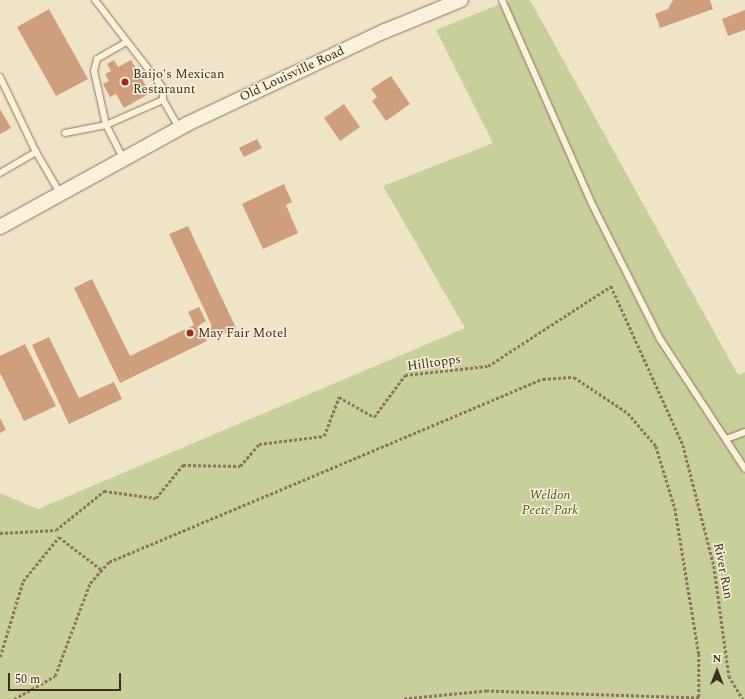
<!DOCTYPE html>
<style>
body{margin:0}
#map{position:relative;width:745px;height:699px;overflow:hidden;background:#f0e4c8;font-family:Spectral,serif}
div>[style]{position:absolute}
[style*='--x']{left:calc(var(--x)*1px);top:calc(var(--y)*1px);width:calc(var(--w)*1px);rotate:calc(var(--a)*1deg)}
.green>*{inset:0;background:#c9cf9b}
.building>*{inset:0;background:#cf9f7d}
.path>*{height:2.5px;margin-top:-1.25px;transform-origin:0;background:repeating-linear-gradient(90deg,#8d765c 0 3px,transparent 0 5px)}
.roads{filter:drop-shadow(0 0 1px #8d765c) drop-shadow(0 0 1px #8d765c)}
.service>*{height:6px;margin:-3px;padding:0 3px;transform-origin:3px;border-radius:3px;background:#faf1dc}
.tertiary>*{height:14px;margin:-7px;padding:0 7px;transform-origin:7px;border-radius:7px;background:#faf1dc}
.dots>*{width:11px;height:11px;translate:-50% -50%;box-sizing:border-box;border:2px solid #f7eed8;border-radius:50%}
span{translate:-50% -50%;white-space:nowrap;text-align:center;line-height:1.15;-webkit-text-stroke:3px #f7eed8;paint-order:stroke}
.street-label{font-size:13px;color:#3d2e20}
.poi-label{font-size:13px;color:#3d2e20}
.left{translate:0 -50%;text-align:left}
.park-label{font-size:13px;color:#4d5a26;font-style:italic}
.north{position:absolute;left:697px;top:651px;width:40px;height:40px;-webkit-text-stroke:3px #f7eed8;paint-order:stroke;rotate:0deg;font-size:11px;font-weight:700;line-height:16px;text-align:center;color:#3d2e20}
.north::after{content:'';display:block;margin:auto;width:14px;height:18px;background:#3d2e20;clip-path:polygon(50% 0,100% 100%,50% 72%,0 100%)}
.scale{position:absolute;left:8px;top:673px;width:113px;height:18px;box-sizing:border-box;border:2px solid #3d2e20;border-top:0;padding-left:5px;font-size:12px;line-height:14px;white-space:nowrap;color:#3d2e20;-webkit-text-stroke:3px #f7eed8;paint-order:stroke}
</style>
<div id="map">
<div class="green">
<i style="clip-path:polygon(510px 0,530px 0,738px 375px,745px 372px,745px 699px,0 699px,0 493px,38px 509px,465px 328px,383px 186px,493px 143px,436px 30px)"></i>
</div>
<div class="building">
<i style="clip-path:polygon(710px 0,713px 9px,660px 28px,655px 14px,668px 9px,673px 0)"></i>
<i style="clip-path:polygon(49px 9px,88px 79px,56px 96px,17px 27px)"></i>
<i style="clip-path:polygon(745px 10px,745px 30px,728px 36px,722px 19px)"></i>
<i style="clip-path:polygon(114px 60px,118px 67px,131px 60px,150px 93px,124px 108px,116px 94px,110px 97px,103px 84px,109px 81px,105px 74px,111px 71px,107px 64px)"></i>
<i style="clip-path:polygon(391px 76px,410px 104px,386px 121px,372px 101px,377px 97px,371px 89px)"></i>
<i style="clip-path:polygon(344px 104px,360px 127px,340px 141px,324px 118px)"></i>
<i style="clip-path:polygon(0 109px,11px 128px,0 134px)"></i>
<i style="clip-path:polygon(257px 139px,262px 148px,244px 157px,239px 148px)"></i>
<i style="clip-path:polygon(284px 184px,292px 202px,286px 205px,298px 233px,263px 249px,242px 204px)"></i>
<i style="clip-path:polygon(188px 226px,236px 328px,214px 338px,209px 327px,212px 326px,169px 234px)"></i>
<i style="clip-path:polygon(92px 279px,130px 356px,194px 325px,188px 312px,199px 307px,206px 321px,199px 325px,207px 341px,120px 383px,74px 288px)"></i>
<i style="clip-path:polygon(49px 337px,79px 398px,114px 382px,122px 399px,69px 424px,32px 345px)"></i>
<i style="clip-path:polygon(25px 344px,56px 406px,24px 421px,0 373px,0 356px)"></i>
<i style="clip-path:polygon(0 418px,6px 430px,0 433px)"></i>
</div>
<div class="path">
<i style="--x:0;--y:533;--w:56;--a:-3.1"></i>
<i style="--x:56;--y:530;--w:62;--a:-39.1"></i>
<i style="--x:104;--y:491;--w:52;--a:7.7"></i>
<i style="--x:156;--y:498;--w:43;--a:-50.7"></i>
<i style="--x:183;--y:465;--w:57;--a:1"></i>
<i style="--x:240;--y:466;--w:29;--a:-49"></i>
<i style="--x:259;--y:444;--w:65;--a:-7"></i>
<i style="--x:324;--y:436;--w:42;--a:-69"></i>
<i style="--x:339;--y:397;--w:40;--a:29.7"></i>
<i style="--x:374;--y:417;--w:52;--a:-53.6"></i>
<i style="--x:405;--y:375;--w:83;--a:-6.2"></i>
<i style="--x:488;--y:366;--w:147;--a:-33"></i>
<i style="--x:611;--y:286;--w:175;--a:65.6"></i>
<i style="--x:683;--y:445;--w:125;--a:75.6"></i>
<i style="--x:714;--y:566;--w:111;--a:82.2"></i>
<i style="--x:729;--y:676;--w:27;--a:59"></i>
<i style="--x:0;--y:657;--w:79;--a:-73.2"></i>
<i style="--x:23;--y:581;--w:57;--a:-50.7"></i>
<i style="--x:59;--y:537;--w:54;--a:37.5"></i>
<i style="--x:14;--y:699;--w:47;--a:-29.3"></i>
<i style="--x:55;--y:676;--w:99;--a:-69.4"></i>
<i style="--x:90;--y:583;--w:28;--a:-48"></i>
<i style="--x:109;--y:562;--w:471;--a:-22.9"></i>
<i style="--x:543;--y:379;--w:31;--a:-4"></i>
<i style="--x:574;--y:377;--w:65;--a:33.7"></i>
<i style="--x:628;--y:413;--w:43;--a:49.7"></i>
<i style="--x:656;--y:446;--w:65;--a:73"></i>
<i style="--x:675;--y:508;--w:148;--a:80.7"></i>
<i style="--x:699;--y:654;--w:44;--a:90"></i>
<i style="--x:699;--y:698;--w:212;--a:-178.1"></i>
<i style="--x:487;--y:691;--w:84;--a:174.6"></i>
</div>
<div class="roads">
<div class="service">
<i style="--x:95;--y:0;--w:111;--a:52.3"></i>
<i style="--x:163;--y:88;--w:12;--a:90"></i>
<i style="--x:502;--y:0;--w:223;--a:66.2"></i>
<i style="--x:592;--y:204;--w:151;--a:63.3"></i>
<i style="--x:660;--y:339;--w:155;--a:56.8"></i>
<i style="--x:0;--y:77;--w:83;--a:64.4"></i>
<i style="--x:36;--y:152;--w:48;--a:59.7"></i>
<i style="--x:65;--y:133;--w:42;--a:-11"></i>
<i style="--x:106;--y:125;--w:55;--a:-102.5"></i>
<i style="--x:94;--y:71;--w:12;--a:-76"></i>
<i style="--x:97;--y:59;--w:34;--a:-30"></i>
<i style="--x:123;--y:158;--w:37;--a:-117"></i>
<i style="--x:106;--y:125;--w:62;--a:-23.7"></i>
<i style="--x:163;--y:100;--w:32;--a:60"></i>
<i style="--x:0;--y:173;--w:42;--a:-30.3"></i>
<i style="--x:726;--y:439;--w:20;--a:-20"></i>
</div>
<div class="tertiary">
<i style="--x:0;--y:227;--w:213;--a:-28.8"></i>
<i style="--x:187;--y:124;--w:219;--a:-25.2"></i>
<i style="--x:385;--y:31;--w:82;--a:-22.2"></i>
</div>
</div>
<div class="dots">
<i style="left:125px;top:82px;background:#9e2a2b"></i>
<i style="left:190px;top:333px;background:#9e2a2b"></i>
</div>
<div class="street-label">
<span style="left:292px;top:74px;rotate:-25deg">Old Louisville Road</span>
<span style="left:434px;top:363px;rotate:-8deg">Hilltopps</span>
<span style="left:723px;top:571px;rotate:79deg">River Run</span>
</div>
<div class="poi-label">
<span class="left" style="left:133px;top:82px">Baijo's Mexican<br>Restaraunt</span>
<span class="left" style="left:198px;top:333px">May Fair Motel</span>
</div>
<div class="park-label">
<span style="left:550px;top:503px">Weldon<br>Peete Park</span>
</div>
<div class="north">N</div>
<div class="scale">50 m</div>
</div>
